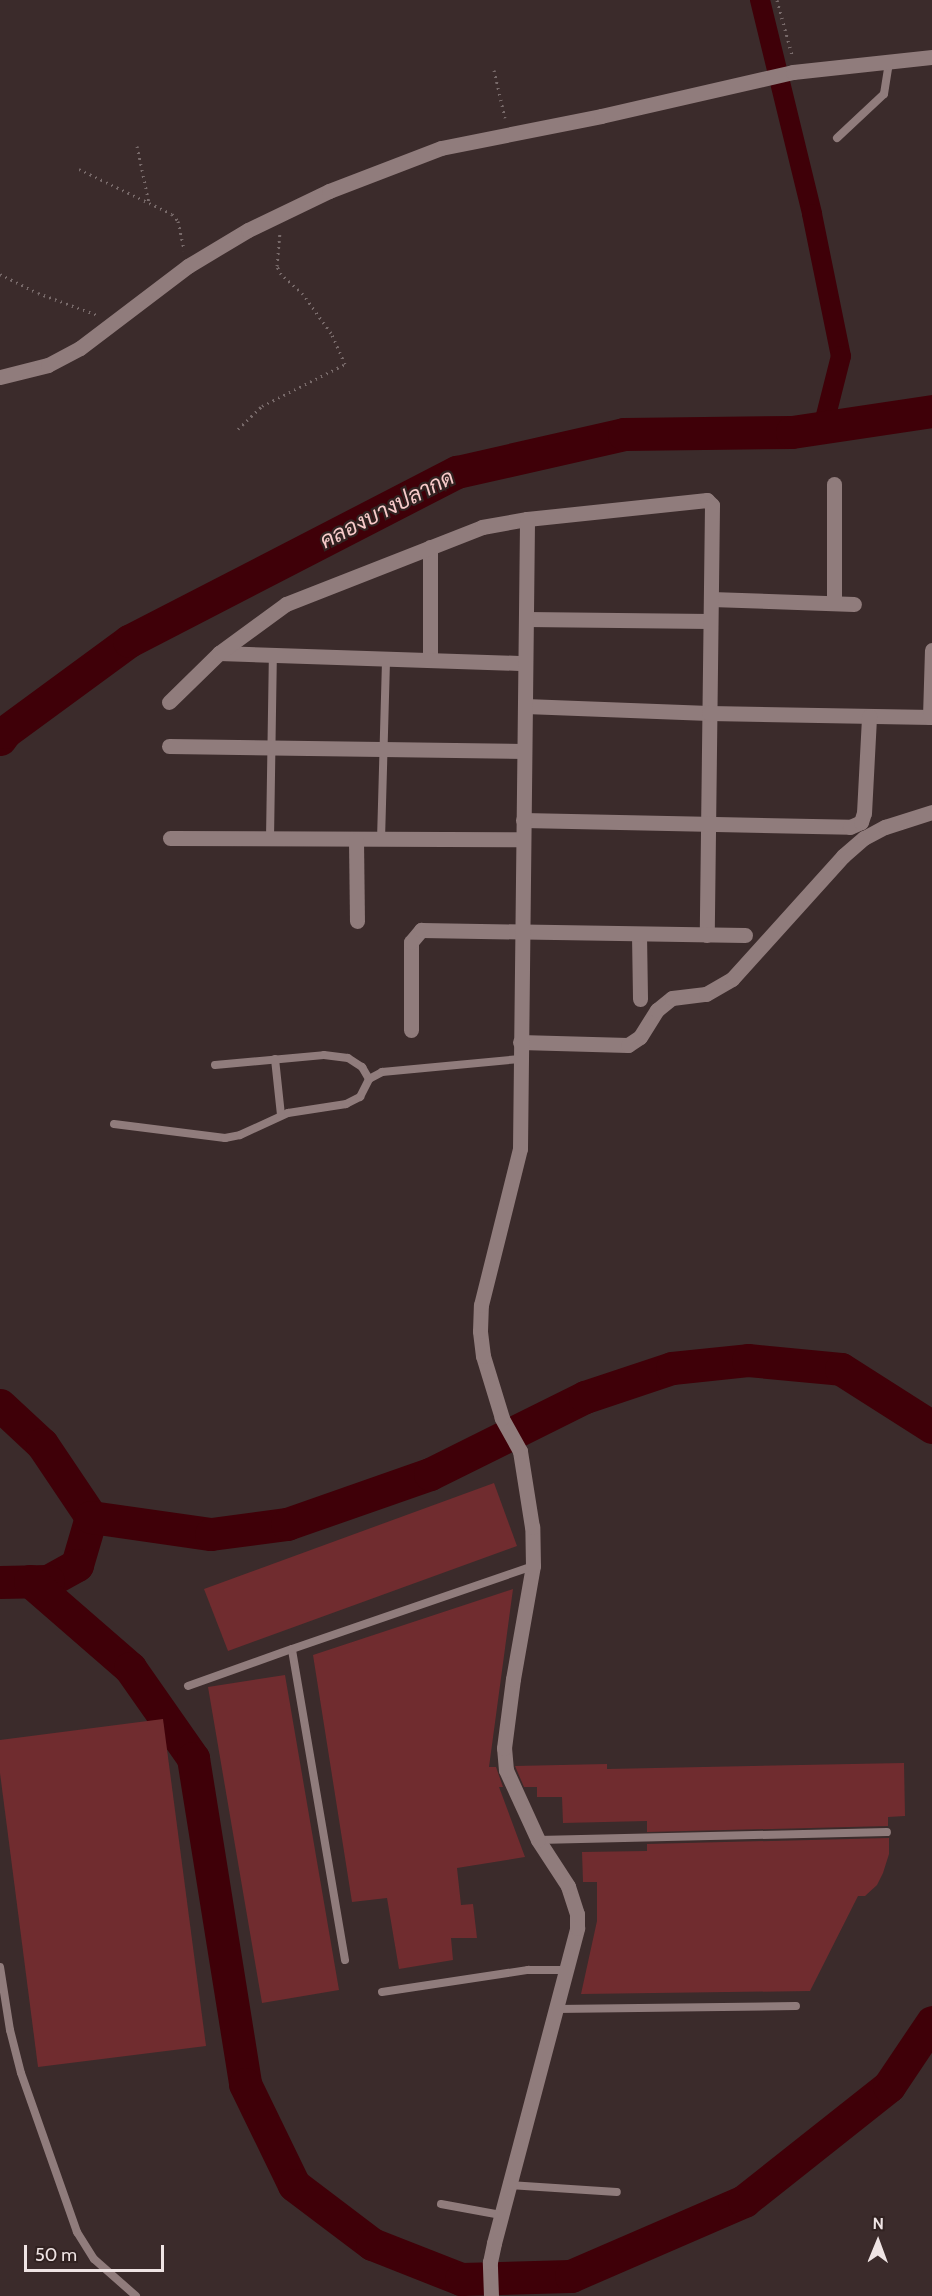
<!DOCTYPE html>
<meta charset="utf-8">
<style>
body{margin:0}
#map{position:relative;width:932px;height:2296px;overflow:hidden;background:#3b2b2b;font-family:Cabin,Sarabun,sans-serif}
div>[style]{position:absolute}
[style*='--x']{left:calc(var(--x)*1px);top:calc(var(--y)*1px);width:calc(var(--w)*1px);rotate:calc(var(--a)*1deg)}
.canal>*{height:20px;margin:-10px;padding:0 10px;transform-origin:10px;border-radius:10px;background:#3f0008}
.river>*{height:33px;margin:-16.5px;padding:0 16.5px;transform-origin:16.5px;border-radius:16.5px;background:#3f0008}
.building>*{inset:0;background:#702c2f}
.path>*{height:3px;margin-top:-1.5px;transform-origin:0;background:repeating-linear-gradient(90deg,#786a6a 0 1.5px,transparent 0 6px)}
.service>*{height:8px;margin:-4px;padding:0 4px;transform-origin:4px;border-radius:4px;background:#907c7c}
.minor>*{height:15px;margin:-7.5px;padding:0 7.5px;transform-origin:7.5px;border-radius:7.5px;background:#907c7c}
span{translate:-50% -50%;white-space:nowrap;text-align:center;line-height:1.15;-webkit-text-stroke:4.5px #312221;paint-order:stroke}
.water-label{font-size:22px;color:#f8cbca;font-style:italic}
.north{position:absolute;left:848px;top:2212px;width:60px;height:60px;-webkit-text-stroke:4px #312221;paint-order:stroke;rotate:1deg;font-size:16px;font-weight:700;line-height:24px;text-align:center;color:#efe4e4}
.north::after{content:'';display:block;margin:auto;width:21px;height:27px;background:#efe4e4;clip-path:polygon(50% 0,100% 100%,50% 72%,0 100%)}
.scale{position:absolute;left:24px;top:2245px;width:140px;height:27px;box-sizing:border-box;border:3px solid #efe4e4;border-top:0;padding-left:8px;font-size:18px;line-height:21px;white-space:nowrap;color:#efe4e4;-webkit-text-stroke:4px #312221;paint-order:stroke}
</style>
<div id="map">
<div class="canal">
<i style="--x:760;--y:0;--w:220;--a:76.3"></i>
<i style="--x:812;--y:214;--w:145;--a:78.5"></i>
<i style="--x:841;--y:356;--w:73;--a:104.2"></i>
</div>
<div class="river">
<i style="--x:0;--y:739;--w:9;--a:-54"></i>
<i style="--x:5;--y:732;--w:154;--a:-36.3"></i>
<i style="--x:129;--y:641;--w:369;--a:-27.3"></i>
<i style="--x:457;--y:472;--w:171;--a:-12.8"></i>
<i style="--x:624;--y:434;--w:168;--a:-0.7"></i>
<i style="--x:792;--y:432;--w:142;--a:-8.5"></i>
<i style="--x:0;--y:1405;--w:57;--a:42.9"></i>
<i style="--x:42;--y:1444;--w:88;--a:56.1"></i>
<i style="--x:91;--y:1517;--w:50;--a:106.3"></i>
<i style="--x:77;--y:1565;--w:33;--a:151"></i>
<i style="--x:48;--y:1581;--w:48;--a:178.8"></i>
<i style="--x:91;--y:1517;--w:121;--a:8.1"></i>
<i style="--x:211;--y:1534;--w:77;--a:-7.5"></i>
<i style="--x:287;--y:1524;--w:151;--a:-19.3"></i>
<i style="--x:430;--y:1474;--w:173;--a:-26.4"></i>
<i style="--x:585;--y:1397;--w:92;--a:-18.4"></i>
<i style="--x:672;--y:1368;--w:76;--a:-6"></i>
<i style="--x:748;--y:1360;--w:93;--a:5.5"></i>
<i style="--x:841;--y:1369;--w:108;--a:32.5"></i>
<i style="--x:30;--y:1581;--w:133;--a:41"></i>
<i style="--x:130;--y:1668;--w:110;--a:55"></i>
<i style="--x:193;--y:1758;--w:330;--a:80.9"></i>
<i style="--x:245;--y:2084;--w:112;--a:64.1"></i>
<i style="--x:294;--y:2185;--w:98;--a:37.1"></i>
<i style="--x:372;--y:2244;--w:96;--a:21.5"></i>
<i style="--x:461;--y:2279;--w:110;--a:-1.6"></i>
<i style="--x:571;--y:2276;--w:189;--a:-23.4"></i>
<i style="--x:744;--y:2201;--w:185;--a:-38.4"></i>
<i style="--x:889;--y:2086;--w:77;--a:-56.1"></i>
</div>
<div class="building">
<i style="clip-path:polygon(494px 1483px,517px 1546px,228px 1651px,204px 1589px)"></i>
<i style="clip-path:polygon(513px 1589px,489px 1767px,496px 1767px,503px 1787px,499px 1787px,525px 1857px,457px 1868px,461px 1905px,473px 1904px,477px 1938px,451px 1938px,453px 1960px,399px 1969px,387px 1898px,352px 1902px,313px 1655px)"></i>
<i style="clip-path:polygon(285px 1675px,339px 1990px,262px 2003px,208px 1687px)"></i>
<i style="clip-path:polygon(163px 1719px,206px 2046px,38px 2067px,0 1773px,0 1740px)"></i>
<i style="clip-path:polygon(904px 1763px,905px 1816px,888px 1817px,888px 1826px,647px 1832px,647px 1821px,563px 1823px,562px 1797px,537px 1797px,537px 1787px,524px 1787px,515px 1766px,607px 1764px,607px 1769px)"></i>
<i style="clip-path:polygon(889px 1838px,889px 1854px,883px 1873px,877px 1885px,865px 1896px,858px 1896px,810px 1991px,581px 1994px,597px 1921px,597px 1882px,583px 1882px,582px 1852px,647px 1851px,647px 1844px)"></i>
</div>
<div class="path">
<i style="--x:777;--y:0;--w:57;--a:74.7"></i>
<i style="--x:494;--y:70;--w:49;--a:77.1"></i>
<i style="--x:137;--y:146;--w:58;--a:78.1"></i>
<i style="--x:79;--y:169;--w:103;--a:25.8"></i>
<i style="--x:172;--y:214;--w:9;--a:49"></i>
<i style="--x:178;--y:221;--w:30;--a:78"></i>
<i style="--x:0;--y:274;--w:42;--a:26.6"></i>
<i style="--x:38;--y:293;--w:63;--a:20.4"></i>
<i style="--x:238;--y:429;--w:33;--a:-44"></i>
<i style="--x:262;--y:406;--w:93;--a:-26.8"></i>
<i style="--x:345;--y:364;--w:34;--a:-114"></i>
<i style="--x:331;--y:333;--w:48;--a:-125.7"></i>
<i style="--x:303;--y:294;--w:30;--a:-138"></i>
<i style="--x:281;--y:274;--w:9;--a:-117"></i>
<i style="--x:277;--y:266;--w:33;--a:-85"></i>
</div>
<div class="service">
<i style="--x:837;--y:138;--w:64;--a:-43.1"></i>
<i style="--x:884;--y:94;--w:32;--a:-81"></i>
<i style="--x:270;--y:839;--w:184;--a:-89.1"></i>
<i style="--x:381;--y:840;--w:182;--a:-88.4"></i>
<i style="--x:275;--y:1059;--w:56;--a:83.9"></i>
<i style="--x:215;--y:1065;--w:109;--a:-5.2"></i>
<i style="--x:324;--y:1055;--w:24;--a:7"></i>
<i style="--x:348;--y:1058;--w:17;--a:33"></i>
<i style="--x:362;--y:1067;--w:14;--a:60"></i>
<i style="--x:114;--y:1124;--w:112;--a:7.2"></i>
<i style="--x:225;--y:1138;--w:15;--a:-11"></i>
<i style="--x:240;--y:1135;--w:53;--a:-24.6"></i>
<i style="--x:288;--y:1113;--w:59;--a:-8.8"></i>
<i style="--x:346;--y:1104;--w:16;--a:-27"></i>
<i style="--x:360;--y:1097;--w:20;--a:-63"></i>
<i style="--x:369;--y:1079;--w:15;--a:-28"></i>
<i style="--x:382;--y:1072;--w:139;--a:-5.4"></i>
<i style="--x:188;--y:1686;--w:110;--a:-19.6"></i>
<i style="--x:538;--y:1840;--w:349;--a:-1.3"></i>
<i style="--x:345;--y:1960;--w:315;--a:-99.7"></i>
<i style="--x:292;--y:1649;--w:255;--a:-19"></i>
<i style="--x:0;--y:1967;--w:64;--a:81"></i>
<i style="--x:10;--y:2030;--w:44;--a:75.7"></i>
<i style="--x:21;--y:2073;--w:169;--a:70.6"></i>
<i style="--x:77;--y:2232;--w:32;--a:58"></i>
<i style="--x:94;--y:2259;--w:56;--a:41.4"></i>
<i style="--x:382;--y:1992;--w:148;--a:-8.6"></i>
<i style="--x:528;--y:1970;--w:38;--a:0"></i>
<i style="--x:556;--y:2009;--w:240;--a:-0.7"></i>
<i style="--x:509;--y:2185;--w:108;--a:3.7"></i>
<i style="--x:441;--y:2204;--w:61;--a:10.4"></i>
</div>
<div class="minor">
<i style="--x:0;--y:377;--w:49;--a:-14"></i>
<i style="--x:48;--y:365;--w:36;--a:-28"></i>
<i style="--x:80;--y:348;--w:136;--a:-37.2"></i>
<i style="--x:188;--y:266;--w:70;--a:-31"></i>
<i style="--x:248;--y:230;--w:90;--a:-25.7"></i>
<i style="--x:329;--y:191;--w:120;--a:-21"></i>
<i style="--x:441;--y:148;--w:163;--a:-11.3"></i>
<i style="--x:601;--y:116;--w:197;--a:-12.9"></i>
<i style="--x:793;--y:72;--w:140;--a:-6.2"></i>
<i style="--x:430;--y:547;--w:112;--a:90"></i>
<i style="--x:711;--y:599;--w:143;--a:2"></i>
<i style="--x:834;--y:603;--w:119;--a:-90"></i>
<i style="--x:526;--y:619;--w:184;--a:0.6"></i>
<i style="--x:219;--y:653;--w:306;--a:1.9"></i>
<i style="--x:169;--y:702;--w:70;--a:-44.4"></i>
<i style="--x:219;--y:653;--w:83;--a:-36.2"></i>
<i style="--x:286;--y:604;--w:211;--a:-21.4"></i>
<i style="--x:482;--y:527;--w:46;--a:-10.1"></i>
<i style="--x:527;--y:519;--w:181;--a:-6"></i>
<i style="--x:707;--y:500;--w:7;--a:45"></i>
<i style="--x:712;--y:505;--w:430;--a:90.7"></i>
<i style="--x:525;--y:706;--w:184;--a:2.2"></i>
<i style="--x:709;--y:713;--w:223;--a:1"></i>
<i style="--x:930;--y:717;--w:67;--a:-88.3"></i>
<i style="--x:169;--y:746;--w:355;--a:0.8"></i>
<i style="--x:523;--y:820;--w:327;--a:1.2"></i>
<i style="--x:850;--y:827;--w:12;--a:-24"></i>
<i style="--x:861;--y:822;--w:9;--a:-72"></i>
<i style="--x:864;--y:813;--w:97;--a:-87"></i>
<i style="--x:170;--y:838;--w:353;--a:0.2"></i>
<i style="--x:356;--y:840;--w:81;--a:89.3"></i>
<i style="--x:639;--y:934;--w:65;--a:89.1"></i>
<i style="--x:411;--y:1030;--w:88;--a:-90"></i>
<i style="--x:411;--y:942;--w:16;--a:-50"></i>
<i style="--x:421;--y:930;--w:324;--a:0.9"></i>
<i style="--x:520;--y:1042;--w:108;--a:1.6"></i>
<i style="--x:628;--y:1045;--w:14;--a:-34"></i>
<i style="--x:640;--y:1037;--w:32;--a:-58"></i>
<i style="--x:657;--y:1010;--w:19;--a:-39"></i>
<i style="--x:672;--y:998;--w:34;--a:-7"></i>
<i style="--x:706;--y:994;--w:30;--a:-30"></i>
<i style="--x:732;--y:979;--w:166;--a:-47.9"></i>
<i style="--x:843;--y:856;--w:28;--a:-41"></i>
<i style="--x:864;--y:838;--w:24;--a:-28"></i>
<i style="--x:885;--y:827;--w:49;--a:-17.7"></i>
<i style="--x:491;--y:2296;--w:34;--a:-92"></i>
<i style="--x:490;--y:2262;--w:19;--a:-78"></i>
<i style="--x:494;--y:2243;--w:326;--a:-75.2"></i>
<i style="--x:577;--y:1928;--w:14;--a:-90"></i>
<i style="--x:577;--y:1914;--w:29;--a:-108"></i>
<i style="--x:568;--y:1886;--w:55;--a:-123.1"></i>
<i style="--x:538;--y:1840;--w:77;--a:-114.6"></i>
<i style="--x:506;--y:1770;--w:22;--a:-95"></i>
<i style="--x:504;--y:1748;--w:70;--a:-82.6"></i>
<i style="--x:513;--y:1679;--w:115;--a:-80"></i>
<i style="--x:533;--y:1566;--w:39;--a:-91"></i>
<i style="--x:532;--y:1527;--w:77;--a:-99"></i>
<i style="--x:520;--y:1451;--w:38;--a:-119"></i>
<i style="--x:502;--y:1418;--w:65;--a:-107"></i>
<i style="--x:483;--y:1356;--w:25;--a:-97"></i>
<i style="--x:480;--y:1331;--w:26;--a:-88"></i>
<i style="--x:481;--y:1305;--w:161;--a:-76"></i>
<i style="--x:520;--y:1149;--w:630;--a:-89.36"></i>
</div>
<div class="water-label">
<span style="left:387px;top:509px;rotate:-27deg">คลองบางปลากด</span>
</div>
<div class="north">N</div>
<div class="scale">50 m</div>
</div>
